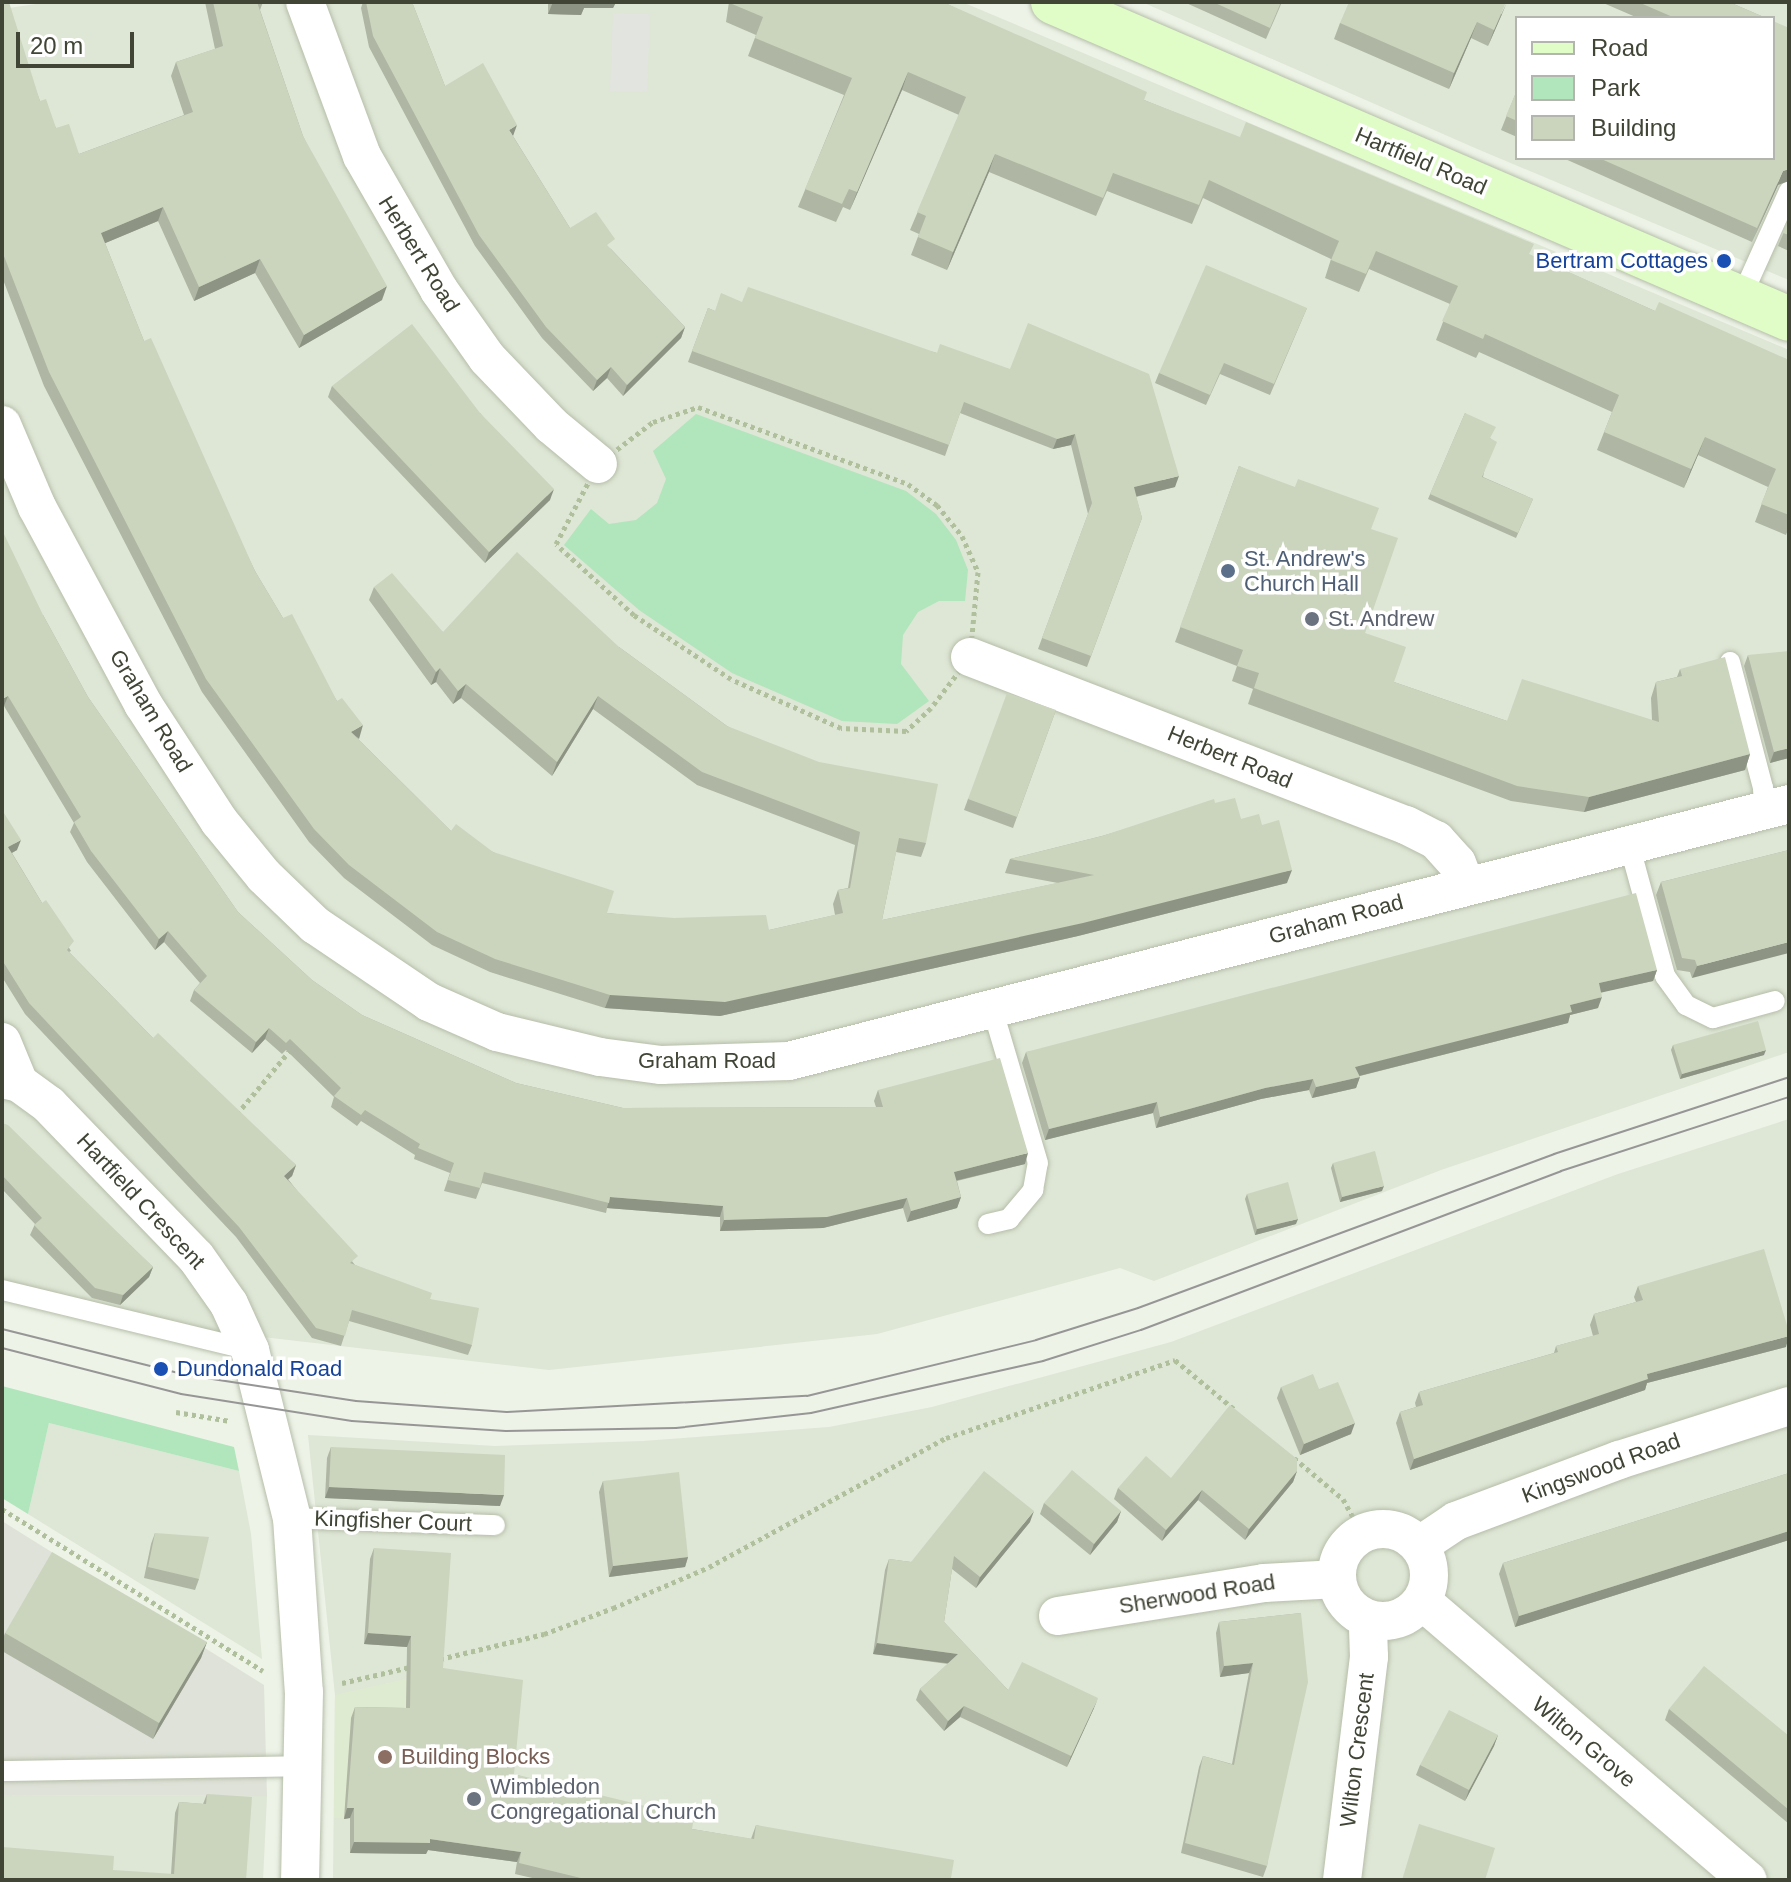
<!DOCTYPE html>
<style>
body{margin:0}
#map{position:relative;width:1791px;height:1882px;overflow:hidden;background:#edf3e7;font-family:Arial,sans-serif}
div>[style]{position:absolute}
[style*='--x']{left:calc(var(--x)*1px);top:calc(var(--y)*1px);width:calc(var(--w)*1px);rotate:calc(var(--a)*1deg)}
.residential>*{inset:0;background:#dee6d5}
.industrial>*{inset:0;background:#dfe2d8}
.education>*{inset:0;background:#dfebd1}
.green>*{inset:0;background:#b1e5bc}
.parking>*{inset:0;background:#e2e4df}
.path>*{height:5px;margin-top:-2.5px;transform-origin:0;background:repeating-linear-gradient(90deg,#b0bf9c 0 4px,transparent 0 8px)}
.roads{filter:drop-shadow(0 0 2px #b6beaa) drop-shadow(0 0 2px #b6beaa)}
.service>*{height:20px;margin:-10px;padding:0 10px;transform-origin:10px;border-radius:10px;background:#fff}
.minor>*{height:38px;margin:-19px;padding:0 19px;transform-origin:19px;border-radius:19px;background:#fff}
.minor>.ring{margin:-19px;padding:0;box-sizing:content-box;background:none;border:38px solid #fff;border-radius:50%}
.secondary>*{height:44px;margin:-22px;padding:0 22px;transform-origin:22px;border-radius:22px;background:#e0fcc7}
.tram>*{height:2px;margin:-1px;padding:0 1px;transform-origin:1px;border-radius:1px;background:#969696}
.wall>*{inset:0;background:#afb6a3}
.shaded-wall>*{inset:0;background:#8e9484}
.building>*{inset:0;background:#cbd4bd}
.dots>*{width:22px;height:22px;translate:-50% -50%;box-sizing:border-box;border:4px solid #fff;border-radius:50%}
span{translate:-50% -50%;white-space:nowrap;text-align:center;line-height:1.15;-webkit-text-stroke:7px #fff;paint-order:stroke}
.street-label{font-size:22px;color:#404536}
.transit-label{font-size:22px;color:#164399}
.right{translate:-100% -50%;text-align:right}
.left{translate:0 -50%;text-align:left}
.service-label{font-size:22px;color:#4e5e75}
.worship-label{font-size:22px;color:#5b616d}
.education-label{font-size:22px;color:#785e54}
.frame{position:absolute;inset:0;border:4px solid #404536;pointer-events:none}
.legend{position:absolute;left:1515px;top:16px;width:260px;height:144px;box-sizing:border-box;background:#fff;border:2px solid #b3b5af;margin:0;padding:10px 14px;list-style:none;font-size:24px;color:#404536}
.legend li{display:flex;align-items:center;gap:16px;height:40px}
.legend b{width:40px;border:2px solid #b3b5af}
.scale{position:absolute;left:16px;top:32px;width:118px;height:36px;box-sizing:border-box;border:4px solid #404536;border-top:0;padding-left:10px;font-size:24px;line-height:28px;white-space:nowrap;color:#404536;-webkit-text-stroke:6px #fff;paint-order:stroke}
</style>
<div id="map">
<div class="residential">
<i style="clip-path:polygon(50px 2px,962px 2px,1789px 350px,1789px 1052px,1441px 1170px,1154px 1281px,1120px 1268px,877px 1334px,549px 1370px,194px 1329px,2px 1281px,2px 9px)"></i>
<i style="clip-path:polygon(evenodd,1142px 2px,1789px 2px,1789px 280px,1475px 148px,1142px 2px,1517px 18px,1773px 18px,1773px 158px,1517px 158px,1517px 18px)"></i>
<i style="clip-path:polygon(1789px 1119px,1789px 1880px,333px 1880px,335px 1695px,308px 1435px,495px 1446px,643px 1441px,829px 1427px,932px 1407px,1171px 1342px,1618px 1174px)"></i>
<i style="clip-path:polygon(49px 1423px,239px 1471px,251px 1534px,262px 1659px,28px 1514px)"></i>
<i style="clip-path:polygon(2px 1795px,267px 1796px,263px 1880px,2px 1880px)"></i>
</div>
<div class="industrial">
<i style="clip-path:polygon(2px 1521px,264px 1685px,267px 1796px,2px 1795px)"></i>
</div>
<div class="education">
<i style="clip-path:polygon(441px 1671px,431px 1820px,334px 1818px,335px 1695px)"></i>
</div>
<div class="green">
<i style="clip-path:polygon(696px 414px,906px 491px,936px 514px,956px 540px,968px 570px,965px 601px,939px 601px,918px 612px,903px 635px,901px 664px,929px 701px,897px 724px,842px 721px,732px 673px,639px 610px,564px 545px,591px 509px,609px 524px,636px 520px,657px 503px,666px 479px,653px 451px)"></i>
<i style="clip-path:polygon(2px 1386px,234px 1447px,239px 1471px,49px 1423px,28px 1514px,2px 1498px)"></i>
</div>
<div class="parking">
<i style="clip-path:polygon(613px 13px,650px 14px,647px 92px,610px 91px)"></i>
</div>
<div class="path">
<i style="--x:698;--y:407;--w:224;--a:20.1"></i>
<i style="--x:908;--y:484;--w:36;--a:36"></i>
<i style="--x:937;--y:505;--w:40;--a:51"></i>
<i style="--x:962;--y:536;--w:39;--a:66"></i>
<i style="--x:978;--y:572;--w:85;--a:95.4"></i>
<i style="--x:970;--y:657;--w:64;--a:127.4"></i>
<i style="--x:931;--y:708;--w:34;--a:137"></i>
<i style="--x:906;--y:731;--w:65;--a:-177.4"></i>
<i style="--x:841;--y:728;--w:120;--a:-156"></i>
<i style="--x:731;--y:679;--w:116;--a:-146.6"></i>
<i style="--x:634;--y:615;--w:105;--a:-137.7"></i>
<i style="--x:556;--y:544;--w:90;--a:-62.3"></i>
<i style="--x:598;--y:464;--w:69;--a:-37.4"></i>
<i style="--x:653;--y:422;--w:47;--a:-18.4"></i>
<i style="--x:237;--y:1114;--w:86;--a:-50.2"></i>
<i style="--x:176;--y:1412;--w:55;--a:9.5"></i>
<i style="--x:1294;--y:1458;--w:64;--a:39.9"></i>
<i style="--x:1343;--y:1499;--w:39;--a:61"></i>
<i style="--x:2;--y:1509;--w:307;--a:31.8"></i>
<i style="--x:440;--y:1659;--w:107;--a:-13.5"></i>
<i style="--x:544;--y:1634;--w:74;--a:-20.6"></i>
<i style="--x:613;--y:1608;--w:104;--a:-23.1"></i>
<i style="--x:709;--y:1567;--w:270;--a:-28.6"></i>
<i style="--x:946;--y:1438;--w:242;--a:-18.8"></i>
<i style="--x:1175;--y:1360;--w:77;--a:39.7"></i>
<i style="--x:342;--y:1683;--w:70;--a:-13.2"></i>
</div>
<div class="roads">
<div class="service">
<i style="--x:1741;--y:298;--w:117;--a:-65.8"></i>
<i style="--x:1730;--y:662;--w:130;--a:75.3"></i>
<i style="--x:1763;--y:788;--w:22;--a:87"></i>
<i style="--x:1629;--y:844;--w:137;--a:74.7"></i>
<i style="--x:1665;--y:976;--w:36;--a:54"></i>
<i style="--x:1686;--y:1005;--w:30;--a:26"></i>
<i style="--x:1713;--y:1018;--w:64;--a:-15.3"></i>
<i style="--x:988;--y:1224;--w:22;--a:-13"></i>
<i style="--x:1009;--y:1219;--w:38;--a:-50"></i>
<i style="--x:1033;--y:1190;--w:27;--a:-80"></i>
<i style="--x:1038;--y:1163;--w:162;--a:-106.5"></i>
<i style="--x:2;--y:1290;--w:255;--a:13.6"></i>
<i style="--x:292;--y:1518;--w:203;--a:2"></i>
<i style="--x:2;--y:1771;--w:303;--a:-0.9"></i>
</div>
<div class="minor">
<i style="--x:305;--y:2;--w:164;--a:69.7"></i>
<i style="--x:362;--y:156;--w:155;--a:60.1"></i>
<i style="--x:439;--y:290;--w:83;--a:54.8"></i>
<i style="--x:487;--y:358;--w:93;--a:46.3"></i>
<i style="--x:551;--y:425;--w:61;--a:39.7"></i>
<i style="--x:2;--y:425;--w:89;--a:66.9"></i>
<i style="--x:37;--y:507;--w:224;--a:61.7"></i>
<i style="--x:143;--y:704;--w:140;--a:57"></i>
<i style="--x:219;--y:821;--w:71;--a:50.7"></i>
<i style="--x:264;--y:876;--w:71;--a:43.9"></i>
<i style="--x:315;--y:925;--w:138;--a:34"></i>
<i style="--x:429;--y:1002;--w:74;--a:23.8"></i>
<i style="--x:497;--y:1032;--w:106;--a:13.6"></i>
<i style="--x:600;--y:1057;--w:62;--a:7.5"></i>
<i style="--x:661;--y:1065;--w:128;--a:-1.8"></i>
<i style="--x:789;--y:1061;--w:1032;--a:-14.41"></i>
<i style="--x:970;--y:657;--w:467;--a:21.1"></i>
<i style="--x:1406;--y:825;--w:34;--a:27"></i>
<i style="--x:1436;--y:840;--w:31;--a:48"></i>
<i style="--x:1457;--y:863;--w:25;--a:69"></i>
<i style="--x:2;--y:1042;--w:44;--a:67.5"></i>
<i style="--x:2;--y:1079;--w:17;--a:13"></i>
<i style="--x:19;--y:1083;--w:37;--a:36"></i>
<i style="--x:49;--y:1105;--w:211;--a:46"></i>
<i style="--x:196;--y:1257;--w:57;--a:54.9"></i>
<i style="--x:229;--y:1304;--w:51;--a:65.5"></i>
<i style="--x:250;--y:1350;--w:173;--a:76"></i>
<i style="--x:292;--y:1518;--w:174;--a:86.1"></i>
<i style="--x:304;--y:1692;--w:188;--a:91.2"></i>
<i class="ring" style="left:1337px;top:1529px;width:54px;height:54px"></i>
<i style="--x:1420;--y:1545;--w:43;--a:-33.7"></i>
<i style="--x:1456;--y:1521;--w:174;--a:-20.5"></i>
<i style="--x:1619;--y:1460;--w:178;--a:-17.6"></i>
<i style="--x:1422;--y:1601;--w:429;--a:40.6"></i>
<i style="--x:1058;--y:1616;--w:209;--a:-9.1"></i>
<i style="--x:1264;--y:1583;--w:73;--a:-3.1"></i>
<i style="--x:1342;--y:1880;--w:225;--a:-83.1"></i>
<i style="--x:1369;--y:1657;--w:38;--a:-92"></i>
</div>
<div class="secondary">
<i style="--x:1053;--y:2;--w:801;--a:23.3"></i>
</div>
</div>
<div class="tram">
<i style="--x:2;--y:1329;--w:190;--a:14"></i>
<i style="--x:186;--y:1375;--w:172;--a:8.7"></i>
<i style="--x:356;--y:1401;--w:151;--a:4.2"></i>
<i style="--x:507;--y:1412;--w:300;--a:-3.1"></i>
<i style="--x:807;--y:1396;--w:236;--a:-13.7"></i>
<i style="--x:1036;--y:1340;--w:107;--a:-17.4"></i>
<i style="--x:1138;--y:1308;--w:444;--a:-20.3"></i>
<i style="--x:1554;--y:1154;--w:247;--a:-18.1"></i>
<i style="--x:2;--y:1348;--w:185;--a:14.4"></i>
<i style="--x:181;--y:1394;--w:173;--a:9"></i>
<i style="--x:352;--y:1421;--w:154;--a:3.7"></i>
<i style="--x:506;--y:1431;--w:170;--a:-1"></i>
<i style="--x:676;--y:1428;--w:136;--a:-6.3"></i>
<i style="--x:811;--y:1413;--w:238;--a:-12.6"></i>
<i style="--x:1043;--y:1361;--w:103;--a:-17.6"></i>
<i style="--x:1141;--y:1330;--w:449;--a:-20.7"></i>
<i style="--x:1561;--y:1171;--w:240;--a:-18"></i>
</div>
<div class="wall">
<i style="clip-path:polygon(2px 2px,40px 101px,56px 128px,79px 154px,184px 115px,171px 76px,176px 62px,215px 49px,205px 2px,263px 2px,260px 10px,303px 136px,382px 300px,299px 348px,255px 273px,194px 301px,158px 221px,105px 243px,144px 341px,255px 571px,283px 618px,337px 701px,358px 739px,451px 831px,493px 852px,607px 913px,769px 930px,835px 915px,833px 904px,838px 890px,848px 888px,855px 845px,697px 785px,593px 709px,552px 776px,461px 698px,453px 704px,436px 682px,431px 685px,369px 600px,374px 587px,443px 632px,619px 647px,727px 726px,926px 843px,921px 857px,896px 852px,882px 920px,1058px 883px,1005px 873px,1010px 859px,1102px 836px,1215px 803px,1241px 819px,1262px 825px,1287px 883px,1078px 936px,720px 1016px,605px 1008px,490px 972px,432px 945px,344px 878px,309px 842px,202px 692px,44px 386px,2px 277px)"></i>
<i style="clip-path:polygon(363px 2px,412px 2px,445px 86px,513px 136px,570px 228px,611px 249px,685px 327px,681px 338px,623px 396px,607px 378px,593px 391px,542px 338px,475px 246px,369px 47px,361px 8px)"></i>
<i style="clip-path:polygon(548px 2px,616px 2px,613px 8px,584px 8px,581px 15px,548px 14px)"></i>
<i style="clip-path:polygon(729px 2px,943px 2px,1144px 100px,1530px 255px,1655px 311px,1789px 360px,1789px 527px,1786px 535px,1755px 522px,1768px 487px,1698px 455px,1684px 488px,1597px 450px,1612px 412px,1479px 352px,1476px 358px,1436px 340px,1450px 304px,1369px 269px,1359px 292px,1325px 278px,1331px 259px,1203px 198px,1192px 224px,1107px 191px,1096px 216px,989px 172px,947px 270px,911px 255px,919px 234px,910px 230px,959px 115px,902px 90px,850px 210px,843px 207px,836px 222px,798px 207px,844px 95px,748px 56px,756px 35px,726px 22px)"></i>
<i style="clip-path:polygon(1184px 2px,1282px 2px,1266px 39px)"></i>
<i style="clip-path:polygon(1601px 2px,1729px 2px,1766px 18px,1638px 18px)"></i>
<i style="clip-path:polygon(1502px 14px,1488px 46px,1471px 38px,1449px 89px,1334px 39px,1340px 23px)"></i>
<i style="clip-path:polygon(1517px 90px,1517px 137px,1501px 130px)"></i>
<i style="clip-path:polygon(1563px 158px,1773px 158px,1778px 185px,1752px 242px)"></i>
<i style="clip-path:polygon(1789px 220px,1789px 251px,1778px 246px)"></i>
<i style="clip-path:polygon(742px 302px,937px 353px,1175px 487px,1136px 497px,1142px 518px,1087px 667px,1038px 649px,1088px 514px,1071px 445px,1053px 449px,960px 413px,945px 456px,688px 362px,708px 308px,715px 311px)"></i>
<i style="clip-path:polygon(1307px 308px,1270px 395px,1220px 374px,1206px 405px,1155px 383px,1159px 373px)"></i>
<i style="clip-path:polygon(332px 386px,480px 413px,550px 500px,485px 563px,328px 397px)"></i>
<i style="clip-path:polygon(1465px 413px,1491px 439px,1483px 477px,1533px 499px,1516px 538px,1428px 499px)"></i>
<i style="clip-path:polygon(1239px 466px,1371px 529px,1365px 633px,1394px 682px,1507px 721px,1652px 720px,1651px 698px,1656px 682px,1677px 677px,1680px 669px,1750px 754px,1745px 770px,1584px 812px,1511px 801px,1248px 704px,1253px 689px,1232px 681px,1237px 666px,1175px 642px)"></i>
<i style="clip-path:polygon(43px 615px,88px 697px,238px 912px,312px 980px,362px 1015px,516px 1083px,623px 1108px,876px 1107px,874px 1101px,878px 1090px,1025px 1164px,957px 1181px,961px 1197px,957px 1208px,907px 1222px,903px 1208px,823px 1228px,720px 1231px,720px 1217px,607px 1208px,606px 1213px,482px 1183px,476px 1199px,444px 1191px,450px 1173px,414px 1159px,415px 1155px,361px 1121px,357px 1126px,331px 1107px,334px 1097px,286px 1050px,282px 1054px,265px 1039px,252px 1053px,190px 1001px,194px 990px,200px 983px,164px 942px,155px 950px,87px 862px,70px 832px,74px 823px,4px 706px,2px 707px)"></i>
<i style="clip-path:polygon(1748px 655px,1789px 758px,1770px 763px,1744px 666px)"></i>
<i style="clip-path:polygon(1056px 710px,1013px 828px,964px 810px,968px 799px)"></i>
<i style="clip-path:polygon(2px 810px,17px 850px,12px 853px,71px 951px,69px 952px,153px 1038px,296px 1165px,292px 1176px,288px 1179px,355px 1265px,430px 1299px,472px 1345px,468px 1355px,349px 1321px,341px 1346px,312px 1338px,236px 1237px,25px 1014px,2px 977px)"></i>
<i style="clip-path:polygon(1789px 850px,1692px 978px,1690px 972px,1677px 970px,1656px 895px,1661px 882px)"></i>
<i style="clip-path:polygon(1657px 970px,1653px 981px,1601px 992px,1598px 1008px,1570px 1015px,1568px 1023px,1360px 1076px,1356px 1088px,1312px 1098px,1309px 1090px,1261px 1099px,1156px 1128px,1153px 1113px,1045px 1140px,1022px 1063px,1026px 1052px)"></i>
<i style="clip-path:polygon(1673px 1045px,1764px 1055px,1680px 1079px,1671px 1050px)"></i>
<i style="clip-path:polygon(2px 1123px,153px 1267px,149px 1277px,120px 1305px,92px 1298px,30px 1235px,35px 1224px,2px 1189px)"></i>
<i style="clip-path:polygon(1333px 1163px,1382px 1191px,1340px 1202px,1331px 1168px)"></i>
<i style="clip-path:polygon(1247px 1194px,1296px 1224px,1255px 1235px,1245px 1199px)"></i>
<i style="clip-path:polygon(1638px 1286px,1786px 1347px,1647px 1383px,1645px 1390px,1410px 1470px,1396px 1423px,1400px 1412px,1416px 1407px,1415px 1403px,1419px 1392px,1554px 1353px,1556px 1346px,1593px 1336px,1590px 1325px,1594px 1314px,1636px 1302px,1634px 1297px)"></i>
<i style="clip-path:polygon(1281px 1387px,1319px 1389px,1351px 1434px,1300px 1455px,1277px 1398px)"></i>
<i style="clip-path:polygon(331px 1447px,500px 1506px,325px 1498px,327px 1458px)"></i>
<i style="clip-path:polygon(1297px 1471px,1293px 1482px,1245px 1540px,1198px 1500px,1162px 1541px,1114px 1499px,1118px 1488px,1171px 1478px)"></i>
<i style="clip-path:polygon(1789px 1473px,1789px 1540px,1515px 1627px,1499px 1574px,1503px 1563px)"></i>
<i style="clip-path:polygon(603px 1481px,688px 1557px,685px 1567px,609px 1577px,599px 1492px)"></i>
<i style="clip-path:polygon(1044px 1503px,1121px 1511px,1117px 1522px,1090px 1555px,1040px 1514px)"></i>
<i style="clip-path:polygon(1030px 1522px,976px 1588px,952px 1569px,944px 1622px,1008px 1690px,1094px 1708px,1067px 1767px,960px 1717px,944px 1731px,916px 1700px,920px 1689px,948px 1664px,873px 1654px,885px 1570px,889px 1559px,911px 1562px)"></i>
<i style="clip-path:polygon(155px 1533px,199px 1579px,195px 1590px,144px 1578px,151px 1544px)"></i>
<i style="clip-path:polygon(374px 1548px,443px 1668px,514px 1774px,692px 1829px,751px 1839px,756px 1825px,951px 1878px,961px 1880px,541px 1880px,515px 1874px,517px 1862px,428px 1850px,426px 1854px,350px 1853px,350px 1818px,344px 1819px,351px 1718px,355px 1707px,406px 1708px,407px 1647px,364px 1644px,370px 1559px)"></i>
<i style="clip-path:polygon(1301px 1613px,1267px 1866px,1263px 1877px,1181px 1853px,1199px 1767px,1203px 1756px,1232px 1764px,1249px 1673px,1220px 1677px,1216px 1633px,1219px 1622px)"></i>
<i style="clip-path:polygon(5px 1633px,207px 1642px,201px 1658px,153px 1739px,2px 1651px,2px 1641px)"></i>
<i style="clip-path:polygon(1669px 1709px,1789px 1736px,1789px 1824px,1665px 1720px)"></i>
<i style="clip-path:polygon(1498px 1735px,1494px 1746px,1465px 1801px,1416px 1775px,1420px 1765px)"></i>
<i style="clip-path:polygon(207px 1794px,246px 1880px,171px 1874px,175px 1813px,179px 1802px,203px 1804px)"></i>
</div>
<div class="shaded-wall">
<i style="clip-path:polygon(553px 2px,616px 2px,613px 8px,584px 8px,581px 15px,548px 14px)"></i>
<i style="clip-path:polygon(1507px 2px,1502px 14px,1488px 46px,1494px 30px)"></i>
<i style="clip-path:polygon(1477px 22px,1471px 38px,1449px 89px,1454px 73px)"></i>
<i style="clip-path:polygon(908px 72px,902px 90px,850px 210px,857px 192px)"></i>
<i style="clip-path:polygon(517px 125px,513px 136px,509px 130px)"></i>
<i style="clip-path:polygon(995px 154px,989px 172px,947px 270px,953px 252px)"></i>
<i style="clip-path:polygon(1789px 169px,1789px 181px,1778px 185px,1752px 242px,1783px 171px)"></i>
<i style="clip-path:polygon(163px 207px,158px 221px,96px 247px,101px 233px)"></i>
<i style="clip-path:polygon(260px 259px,255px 273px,194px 301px,199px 287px)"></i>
<i style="clip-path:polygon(387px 286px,382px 300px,299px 348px,304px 335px)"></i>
<i style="clip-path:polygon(685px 327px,681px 338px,623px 396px,627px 385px)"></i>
<i style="clip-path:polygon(611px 367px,607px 378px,593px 391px,597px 380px)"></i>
<i style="clip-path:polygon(1075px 434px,1071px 445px,1053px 449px,1057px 439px)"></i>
<i style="clip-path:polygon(1705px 437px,1698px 455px,1684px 488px,1691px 469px)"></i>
<i style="clip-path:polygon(1179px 476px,1175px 487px,1130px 498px,1134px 487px)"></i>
<i style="clip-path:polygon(554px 489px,550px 500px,485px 563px,489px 552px)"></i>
<i style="clip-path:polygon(440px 668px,436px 682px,431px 685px,436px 672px)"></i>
<i style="clip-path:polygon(466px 684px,461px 698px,453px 704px,458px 691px)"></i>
<i style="clip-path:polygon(8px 696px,4px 706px,2px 707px,2px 699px)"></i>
<i style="clip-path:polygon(598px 696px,593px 709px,552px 776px,557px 762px)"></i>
<i style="clip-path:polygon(363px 725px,359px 739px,351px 732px)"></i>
<i style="clip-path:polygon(1789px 748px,1789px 758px,1770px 763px,1774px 752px)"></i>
<i style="clip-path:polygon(1750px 754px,1745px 770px,1584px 812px,1589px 797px)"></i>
<i style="clip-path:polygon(21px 840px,17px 850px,4px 857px,8px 847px)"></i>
<i style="clip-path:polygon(1292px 870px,1287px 883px,1078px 936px,720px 1016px,605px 1008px,610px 995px)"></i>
<i style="clip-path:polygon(168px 931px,164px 942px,155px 950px,159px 939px)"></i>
<i style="clip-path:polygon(1789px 942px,1789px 953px,1692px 978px,1697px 966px)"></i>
<i style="clip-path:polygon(1657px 970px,1653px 981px,1595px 994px,1599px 983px)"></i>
<i style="clip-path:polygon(1602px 997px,1598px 1008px,1570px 1015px,1568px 1023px,1351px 1078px,1355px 1067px,1570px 1005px)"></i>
<i style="clip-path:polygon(269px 1028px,265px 1039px,252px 1053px,256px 1042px)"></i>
<i style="clip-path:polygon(1766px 1050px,1764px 1055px,1680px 1079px,1682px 1074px)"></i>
<i style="clip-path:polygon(1360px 1077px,1356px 1088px,1312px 1098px,1316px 1087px)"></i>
<i style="clip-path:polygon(1313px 1079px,1309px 1090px,1261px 1099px,1156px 1128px,1160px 1117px,1265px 1088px)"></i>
<i style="clip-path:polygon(1157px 1102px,1153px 1113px,1045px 1140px,1049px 1129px)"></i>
<i style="clip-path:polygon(1028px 1153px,1025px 1164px,950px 1182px,954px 1172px)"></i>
<i style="clip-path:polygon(296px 1165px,292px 1176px,281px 1186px,284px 1176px)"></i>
<i style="clip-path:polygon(1384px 1186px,1382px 1191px,1340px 1202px,1342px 1197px)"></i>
<i style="clip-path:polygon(610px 1197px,723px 1206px,720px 1217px,607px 1208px)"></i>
<i style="clip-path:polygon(961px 1197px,957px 1208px,907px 1222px,911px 1211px)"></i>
<i style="clip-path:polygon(907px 1198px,903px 1208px,823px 1228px,720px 1231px,724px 1220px)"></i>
<i style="clip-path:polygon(1298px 1219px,1296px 1224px,1255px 1235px,1257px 1229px)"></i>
<i style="clip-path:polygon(153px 1267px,149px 1277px,120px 1305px,123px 1295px)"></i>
<i style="clip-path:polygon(1789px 1336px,1786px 1347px,1647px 1383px,1645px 1390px,1410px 1470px,1414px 1459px,1647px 1374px)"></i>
<i style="clip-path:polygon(1355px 1423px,1351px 1434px,1300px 1455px,1304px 1444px)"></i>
<i style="clip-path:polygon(1297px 1471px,1293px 1482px,1245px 1540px,1249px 1529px)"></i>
<i style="clip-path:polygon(329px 1487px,504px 1495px,500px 1506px,325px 1498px)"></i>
<i style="clip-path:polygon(1202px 1490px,1198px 1500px,1162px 1541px,1166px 1530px)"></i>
<i style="clip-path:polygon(1034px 1511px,1030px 1522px,976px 1588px,980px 1577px)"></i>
<i style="clip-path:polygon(1121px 1511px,1117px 1522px,1090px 1555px,1094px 1544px)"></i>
<i style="clip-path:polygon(1789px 1531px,1789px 1540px,1515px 1627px,1519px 1616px)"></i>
<i style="clip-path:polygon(688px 1557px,685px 1567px,609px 1577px,613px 1566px)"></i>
<i style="clip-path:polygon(368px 1633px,411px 1636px,407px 1647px,364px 1644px)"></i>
<i style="clip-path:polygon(207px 1642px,201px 1658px,153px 1739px,159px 1723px)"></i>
<i style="clip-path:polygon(877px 1643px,958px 1654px,954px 1664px,873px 1654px)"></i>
<i style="clip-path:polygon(1253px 1663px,1249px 1673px,1220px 1677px,1224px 1666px)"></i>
<i style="clip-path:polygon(1098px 1698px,1094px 1708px,1067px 1767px,1071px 1756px)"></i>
<i style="clip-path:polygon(964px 1706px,960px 1717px,944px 1731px,948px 1721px)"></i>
<i style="clip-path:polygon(1498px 1735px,1494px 1746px,1465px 1801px,1469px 1790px)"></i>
<i style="clip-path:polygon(347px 1808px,354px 1808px,350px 1818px,344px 1819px)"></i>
<i style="clip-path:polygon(430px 1839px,521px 1852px,517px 1862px,428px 1850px,426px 1854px,350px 1853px,354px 1842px)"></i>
</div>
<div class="building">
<i style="clip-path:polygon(2px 2px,9px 2px,40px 101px,46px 99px,56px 128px,69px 124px,79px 154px,193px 112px,176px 62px,223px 46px,213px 2px,257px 2px,303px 136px,387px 286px,304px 335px,260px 259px,199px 287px,163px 207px,101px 233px,144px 341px,151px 338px,255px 571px,283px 618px,292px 614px,337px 701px,342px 698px,363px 725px,351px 732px,451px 831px,456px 824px,493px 852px,614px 891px,607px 913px,674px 918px,766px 915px,769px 930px,843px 913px,838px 890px,850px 888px,860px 832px,702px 772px,598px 696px,557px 762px,466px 684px,458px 691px,440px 668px,436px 672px,374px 587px,392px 573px,443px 632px,517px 552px,619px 647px,727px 726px,819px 762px,938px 784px,926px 843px,899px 838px,882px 920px,1094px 875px,1010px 859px,1102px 836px,1214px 799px,1215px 803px,1235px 798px,1241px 819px,1259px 814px,1262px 825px,1279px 820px,1292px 870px,1083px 923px,725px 1002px,610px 995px,495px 959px,437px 932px,349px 865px,314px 829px,206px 679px,49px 372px,2px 251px)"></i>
<i style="clip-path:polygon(366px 2px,412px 2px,445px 86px,483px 63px,517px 125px,509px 130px,570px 228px,596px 212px,615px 239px,607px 245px,685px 327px,627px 385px,611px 367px,597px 380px,546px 327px,479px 235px,373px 36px)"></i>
<i style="clip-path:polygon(733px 2px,943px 2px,1147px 92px,1144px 100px,1240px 137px,1246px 122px,1534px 244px,1529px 254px,1655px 311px,1659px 302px,1789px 360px,1789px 515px,1761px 504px,1776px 469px,1705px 437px,1691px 469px,1604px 432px,1619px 395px,1485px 334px,1483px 339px,1442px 321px,1458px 286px,1376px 251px,1366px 274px,1331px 260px,1339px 241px,1209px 180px,1199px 205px,1113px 173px,1103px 198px,995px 154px,953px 252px,918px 237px,926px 216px,917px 212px,966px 97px,908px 72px,857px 192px,849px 189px,842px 204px,805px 189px,852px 78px,755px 38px,763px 17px,732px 4px)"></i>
<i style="clip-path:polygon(1213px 2px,1281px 2px,1270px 28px)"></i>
<i style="clip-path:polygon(1349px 2px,1506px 2px,1494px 30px,1477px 22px,1454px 73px,1340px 23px)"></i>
<i style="clip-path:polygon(1638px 2px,1729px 2px,1766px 18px,1675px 18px)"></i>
<i style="clip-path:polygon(1773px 21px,1789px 28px,1789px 169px,1783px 171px,1757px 228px,1599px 158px,1773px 158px)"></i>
<i style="clip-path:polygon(1517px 90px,1517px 121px,1506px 116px)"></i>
<i style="clip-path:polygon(1789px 220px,1789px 235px,1783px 233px)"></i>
<i style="clip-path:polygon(1206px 265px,1307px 308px,1274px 384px,1224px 363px,1210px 395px,1159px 373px)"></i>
<i style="clip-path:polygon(748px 287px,937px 353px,940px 344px,1010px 369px,1028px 323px,1149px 374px,1179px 476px,1134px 487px,1142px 518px,1091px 656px,1042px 638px,1092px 503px,1075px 434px,1057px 439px,964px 402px,949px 445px,692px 351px,708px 308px,715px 311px,721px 293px,742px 302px)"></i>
<i style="clip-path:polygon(412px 324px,480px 413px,554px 489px,489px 552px,332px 386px)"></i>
<i style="clip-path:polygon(1465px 413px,1496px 427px,1490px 438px,1497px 442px,1482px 477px,1533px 499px,1518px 533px,1430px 494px)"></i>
<i style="clip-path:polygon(1239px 466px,1295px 487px,1298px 479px,1379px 508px,1371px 529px,1398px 538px,1365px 633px,1406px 647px,1394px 682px,1507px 721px,1522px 679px,1659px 722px,1656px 682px,1682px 676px,1680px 669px,1725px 657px,1750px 754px,1589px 797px,1517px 786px,1254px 688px,1259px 673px,1237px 666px,1243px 650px,1180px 627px)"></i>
<i style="clip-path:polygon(2px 530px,43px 615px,88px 697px,238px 912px,312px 980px,362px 1015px,516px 1083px,623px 1108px,883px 1107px,878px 1090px,1000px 1058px,1028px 1153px,954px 1172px,961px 1197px,911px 1211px,907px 1198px,827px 1217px,724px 1220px,723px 1206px,610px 1197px,609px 1203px,484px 1172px,480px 1188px,448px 1180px,454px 1163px,418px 1148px,420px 1144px,365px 1110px,361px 1115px,334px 1096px,341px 1088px,290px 1039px,286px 1043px,269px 1028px,256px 1042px,194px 990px,207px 976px,168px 931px,159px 939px,91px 851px,74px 822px,81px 817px,8px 696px,2px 699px)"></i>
<i style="clip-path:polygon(1789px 651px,1789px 748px,1774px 752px,1748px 655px)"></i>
<i style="clip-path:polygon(1007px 693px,1056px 710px,1017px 817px,968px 799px)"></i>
<i style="clip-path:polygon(2px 810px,21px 840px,8px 847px,42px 903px,46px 900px,74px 941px,67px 950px,153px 1038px,158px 1033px,296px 1165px,284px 1176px,358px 1256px,350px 1263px,432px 1293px,430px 1299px,479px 1308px,472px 1345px,352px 1310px,345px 1336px,316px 1328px,239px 1227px,29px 1003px,2px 960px)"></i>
<i style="clip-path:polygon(1789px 850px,1789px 942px,1697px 966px,1695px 960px,1682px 958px,1661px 882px)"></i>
<i style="clip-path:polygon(1636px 893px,1657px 970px,1599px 983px,1602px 997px,1570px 1005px,1572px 1012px,1355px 1067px,1360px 1077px,1316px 1087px,1313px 1079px,1265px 1088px,1160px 1117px,1157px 1102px,1049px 1129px,1026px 1052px)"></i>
<i style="clip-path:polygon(1758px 1021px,1766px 1050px,1682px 1074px,1673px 1045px)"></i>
<i style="clip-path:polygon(2px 1123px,8px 1125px,153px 1267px,123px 1295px,95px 1288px,34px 1225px,42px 1218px,2px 1175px)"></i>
<i style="clip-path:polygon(1375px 1151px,1384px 1186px,1342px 1197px,1333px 1163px)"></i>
<i style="clip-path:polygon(1288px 1182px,1298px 1219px,1257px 1229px,1247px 1194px)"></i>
<i style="clip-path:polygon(1764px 1249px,1789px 1332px,1789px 1336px,1647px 1374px,1648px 1379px,1414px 1459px,1400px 1412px,1423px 1405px,1419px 1392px,1558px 1352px,1556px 1346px,1599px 1334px,1594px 1314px,1643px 1300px,1638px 1286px)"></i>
<i style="clip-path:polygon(1313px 1374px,1319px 1389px,1338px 1382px,1355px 1423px,1304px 1444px,1281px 1387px)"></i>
<i style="clip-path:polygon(1230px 1405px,1297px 1459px,1297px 1471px,1249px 1529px,1202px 1490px,1166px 1530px,1118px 1488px,1146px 1456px,1171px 1478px)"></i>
<i style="clip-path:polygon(331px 1447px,505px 1455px,504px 1495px,329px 1487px)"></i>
<i style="clip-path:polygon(1072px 1470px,1121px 1511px,1094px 1544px,1044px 1503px)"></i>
<i style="clip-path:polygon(984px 1471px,1034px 1511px,980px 1577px,954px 1556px,944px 1622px,1008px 1690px,1022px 1662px,1098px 1698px,1071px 1756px,964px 1706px,948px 1721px,920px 1689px,958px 1654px,877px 1643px,889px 1559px,911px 1562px)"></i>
<i style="clip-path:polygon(679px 1472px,688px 1557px,613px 1566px,603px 1481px)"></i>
<i style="clip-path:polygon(1789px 1473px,1789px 1531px,1519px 1616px,1503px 1563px)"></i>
<i style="clip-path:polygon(155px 1533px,209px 1537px,199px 1579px,148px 1567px)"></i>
<i style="clip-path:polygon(374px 1548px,451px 1553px,443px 1668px,523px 1680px,514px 1774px,694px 1818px,692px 1829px,754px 1839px,756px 1825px,954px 1860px,951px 1878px,961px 1880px,589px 1880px,519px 1863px,521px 1852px,430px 1839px,430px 1843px,354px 1842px,354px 1808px,347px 1808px,355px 1707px,410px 1708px,411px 1636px,368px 1633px)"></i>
<i style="clip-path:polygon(52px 1552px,207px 1642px,159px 1723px,5px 1633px)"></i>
<i style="clip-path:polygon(1301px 1613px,1308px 1682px,1267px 1866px,1185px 1843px,1203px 1756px,1234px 1765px,1253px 1663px,1224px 1666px,1219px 1622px)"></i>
<i style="clip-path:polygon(1704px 1666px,1789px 1736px,1789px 1810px,1669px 1709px)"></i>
<i style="clip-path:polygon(1449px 1710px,1498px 1735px,1469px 1790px,1420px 1765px)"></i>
<i style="clip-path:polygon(207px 1794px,252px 1797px,246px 1880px,2px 1880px,2px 1847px,114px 1856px,113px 1870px,174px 1874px,179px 1802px,206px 1804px)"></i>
<i style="clip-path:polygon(1419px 1824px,1495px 1848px,1485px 1880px,1402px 1880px)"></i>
</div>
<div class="dots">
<i style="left:1724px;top:261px;background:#1a4fb4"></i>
<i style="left:1228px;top:571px;background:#5c6f8a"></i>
<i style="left:1312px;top:619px;background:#6b7280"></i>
<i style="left:161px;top:1369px;background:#1a4fb4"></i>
<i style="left:385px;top:1757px;background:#8d6e63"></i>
<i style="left:474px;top:1799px;background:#6b7280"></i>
</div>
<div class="street-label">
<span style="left:1421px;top:161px;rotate:23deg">Hartfield Road</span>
<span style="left:419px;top:254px;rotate:58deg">Herbert Road</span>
<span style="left:151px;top:711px;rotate:59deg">Graham Road</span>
<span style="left:1230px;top:757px;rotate:22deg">Herbert Road</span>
<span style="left:1336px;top:919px;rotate:-15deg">Graham Road</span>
<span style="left:707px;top:1061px">Graham Road</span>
<span style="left:141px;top:1201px;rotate:47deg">Hartfield Crescent</span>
<span style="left:1601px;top:1468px;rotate:-20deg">Kingswood Road</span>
<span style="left:393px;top:1521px;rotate:2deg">Kingfisher Court</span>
<span style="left:1197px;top:1594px;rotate:-9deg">Sherwood Road</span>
<span style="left:1584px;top:1742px;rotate:40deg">Wilton Grove</span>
<span style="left:1357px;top:1750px;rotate:-83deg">Wilton Crescent</span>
</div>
<div class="transit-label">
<span class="right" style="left:1708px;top:261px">Bertram Cottages</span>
<span class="left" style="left:177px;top:1369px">Dundonald Road</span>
</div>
<div class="service-label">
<span class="left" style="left:1244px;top:571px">St. Andrew's<br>Church Hall</span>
</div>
<div class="worship-label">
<span class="left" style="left:1328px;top:619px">St. Andrew</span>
<span class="left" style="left:490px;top:1799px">Wimbledon<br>Congregational Church</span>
</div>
<div class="education-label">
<span class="left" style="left:401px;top:1757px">Building Blocks</span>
</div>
<div class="frame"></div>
<ul class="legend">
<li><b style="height:10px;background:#e0fcc7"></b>Road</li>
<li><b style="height:22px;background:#b1e5bc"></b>Park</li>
<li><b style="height:22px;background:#cbd4bd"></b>Building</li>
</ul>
<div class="scale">20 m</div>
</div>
